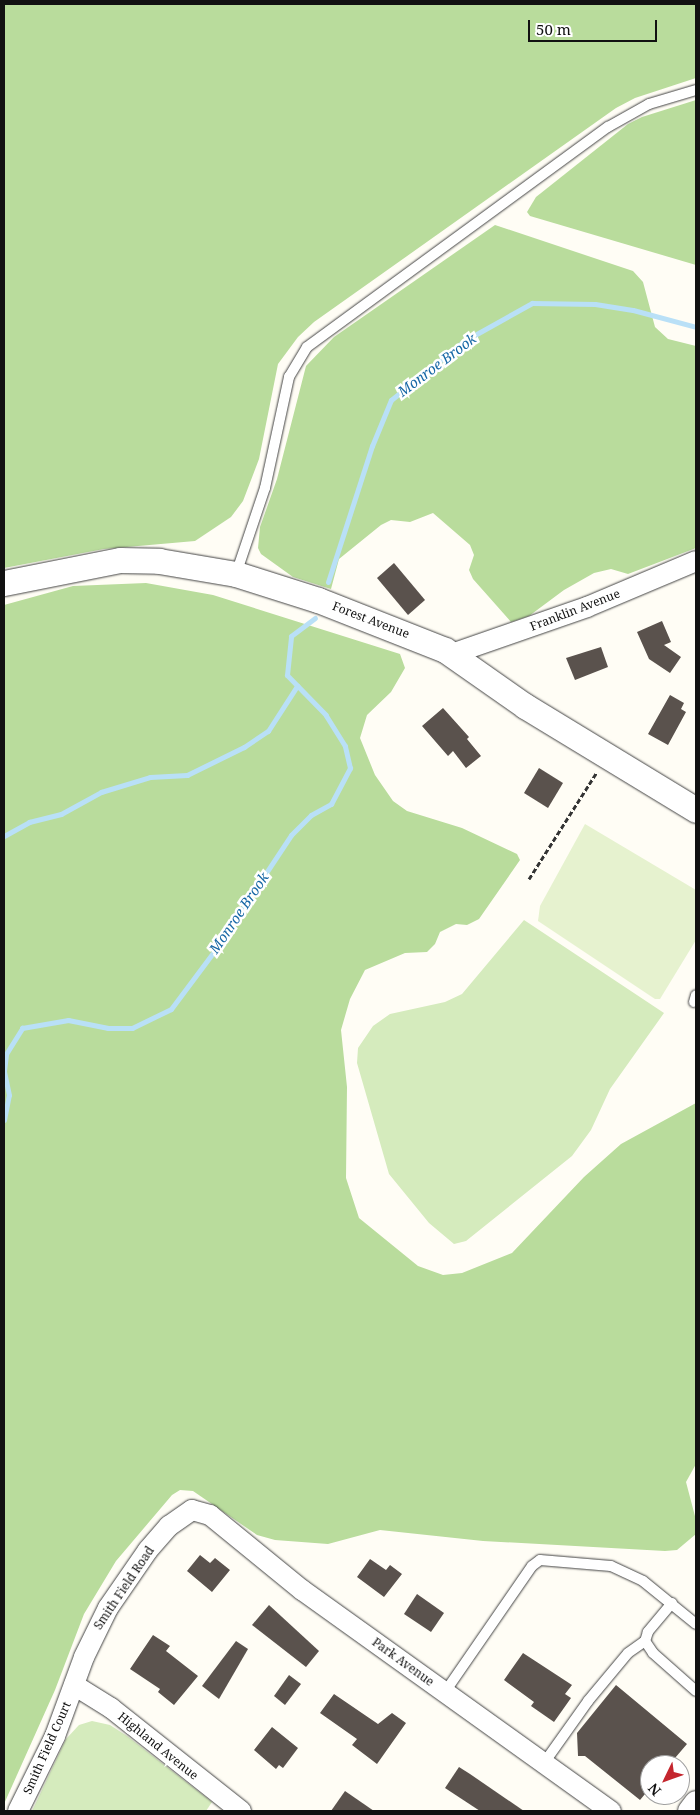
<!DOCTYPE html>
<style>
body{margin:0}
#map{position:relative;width:700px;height:1815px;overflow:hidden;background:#fffdf5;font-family:"Noto Serif",serif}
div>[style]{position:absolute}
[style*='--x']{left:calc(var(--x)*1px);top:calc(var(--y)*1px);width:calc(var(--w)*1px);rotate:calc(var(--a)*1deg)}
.green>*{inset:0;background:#d5ebbd}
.forest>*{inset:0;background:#b9dc9c}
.pitch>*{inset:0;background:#e6f2cf}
.stream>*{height:5px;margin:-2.5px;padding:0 2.5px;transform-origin:2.5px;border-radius:2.5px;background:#b9e0f7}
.building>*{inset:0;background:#5a524d}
.path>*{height:3px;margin-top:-1.5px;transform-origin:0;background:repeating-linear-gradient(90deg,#333 0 5px,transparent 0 7.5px)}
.roads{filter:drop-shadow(0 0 1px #444) drop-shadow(0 0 1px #444)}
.service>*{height:10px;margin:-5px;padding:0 5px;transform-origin:5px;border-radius:5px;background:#fff}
.minor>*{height:20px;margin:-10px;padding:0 10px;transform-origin:10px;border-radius:10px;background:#fff}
.tertiary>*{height:25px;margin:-12.5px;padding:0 12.5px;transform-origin:12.5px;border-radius:12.5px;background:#fff}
span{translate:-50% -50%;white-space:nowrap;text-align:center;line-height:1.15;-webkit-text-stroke:5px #fff;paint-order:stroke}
.street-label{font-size:12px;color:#111}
.water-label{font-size:14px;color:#1768a6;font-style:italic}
.frame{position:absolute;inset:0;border:5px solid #111;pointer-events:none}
.north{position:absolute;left:640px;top:1755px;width:50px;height:50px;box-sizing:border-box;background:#fff;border:1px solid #a0a0a0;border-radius:50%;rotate:228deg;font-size:14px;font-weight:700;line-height:20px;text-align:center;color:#111}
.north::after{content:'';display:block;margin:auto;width:18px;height:22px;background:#c4262e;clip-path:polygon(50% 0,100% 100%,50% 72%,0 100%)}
.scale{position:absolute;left:528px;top:20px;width:129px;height:22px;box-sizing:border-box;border:2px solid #111;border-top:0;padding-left:6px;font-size:15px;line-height:18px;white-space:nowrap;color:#111;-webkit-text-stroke:4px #fff;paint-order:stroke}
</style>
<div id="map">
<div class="green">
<i style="clip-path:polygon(524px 920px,664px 1013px,610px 1089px,591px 1130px,572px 1156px,466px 1241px,454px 1244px,429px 1223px,389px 1174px,357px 1063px,358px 1048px,373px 1026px,390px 1014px,445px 1002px,462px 994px)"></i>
<i style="clip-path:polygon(92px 1721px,110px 1725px,127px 1736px,212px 1802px,206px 1811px,32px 1811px,66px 1739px,79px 1725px)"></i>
</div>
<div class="forest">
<i style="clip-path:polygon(4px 4px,696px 4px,696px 78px,635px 98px,616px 108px,314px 322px,298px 337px,278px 364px,259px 459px,243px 501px,231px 517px,195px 541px,104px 549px,4px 568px)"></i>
<i style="clip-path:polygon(696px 100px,696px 265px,530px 216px,527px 212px,536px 197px,628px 124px,642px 117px)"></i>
<i style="clip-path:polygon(495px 225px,633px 271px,643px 282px,655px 327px,668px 339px,696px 346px,696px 548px,628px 574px,611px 569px,594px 573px,564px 590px,529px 616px,511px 622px,473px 579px,469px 570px,474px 555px,470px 545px,433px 513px,410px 522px,391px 520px,381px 525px,339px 559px,331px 589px,293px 577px,261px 554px,258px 548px,260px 527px,277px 479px,306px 366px,334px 337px)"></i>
<i style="clip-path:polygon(146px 583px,213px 595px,400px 654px,405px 668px,391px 692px,367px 715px,360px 738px,375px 775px,393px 801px,407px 811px,462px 828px,517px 854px,520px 860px,479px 919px,467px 925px,456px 924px,440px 932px,435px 944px,427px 952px,405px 953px,365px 970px,350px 999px,341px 1030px,347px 1087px,346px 1178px,359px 1218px,418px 1266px,443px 1275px,462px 1273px,512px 1253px,584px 1177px,621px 1144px,696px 1103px,696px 1464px,686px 1482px,696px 1520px,696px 1534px,677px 1550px,665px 1551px,483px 1541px,380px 1530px,328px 1544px,275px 1540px,257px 1535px,193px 1491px,180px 1490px,172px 1495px,116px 1561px,84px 1614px,55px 1690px,4px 1804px,4px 605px,73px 586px)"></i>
</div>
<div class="pitch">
<i style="clip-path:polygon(585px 824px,696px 890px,696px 940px,660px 999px,655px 999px,538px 921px,540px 906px)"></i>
</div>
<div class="stream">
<i style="--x:328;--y:582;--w:143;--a:-72.1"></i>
<i style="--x:372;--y:446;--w:50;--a:-67.6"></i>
<i style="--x:391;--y:400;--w:94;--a:-38.9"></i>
<i style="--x:464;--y:341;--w:78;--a:-29.2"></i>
<i style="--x:532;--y:303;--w:63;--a:0.9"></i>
<i style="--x:595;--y:304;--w:38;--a:9"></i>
<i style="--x:633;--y:310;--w:65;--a:15.1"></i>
<i style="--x:4;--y:836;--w:29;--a:-29"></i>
<i style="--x:29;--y:822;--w:33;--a:-14"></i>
<i style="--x:61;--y:814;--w:46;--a:-28.8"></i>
<i style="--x:101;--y:792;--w:51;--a:-17"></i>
<i style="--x:150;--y:777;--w:37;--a:-3"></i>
<i style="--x:187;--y:775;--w:64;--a:-26.2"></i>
<i style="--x:244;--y:747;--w:29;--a:-34"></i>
<i style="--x:268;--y:731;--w:54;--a:-57.2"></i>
<i style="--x:4;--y:1120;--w:25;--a:-79"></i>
<i style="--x:9;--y:1095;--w:25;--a:-102"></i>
<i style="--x:4;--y:1071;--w:17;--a:-83"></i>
<i style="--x:6;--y:1054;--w:31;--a:-58"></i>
<i style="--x:22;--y:1028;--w:47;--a:-9.9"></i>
<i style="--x:68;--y:1020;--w:41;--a:11.3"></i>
<i style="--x:108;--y:1028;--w:24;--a:0"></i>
<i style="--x:132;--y:1028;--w:43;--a:-26"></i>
<i style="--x:171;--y:1009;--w:74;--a:-53.3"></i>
<i style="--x:215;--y:950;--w:138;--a:-56.5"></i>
<i style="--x:291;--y:835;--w:28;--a:-45"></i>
<i style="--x:311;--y:815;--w:23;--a:-29"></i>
<i style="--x:331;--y:804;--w:41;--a:-62.2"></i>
<i style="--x:350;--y:768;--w:23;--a:-103"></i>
<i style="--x:345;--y:746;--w:36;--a:-122"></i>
<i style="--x:326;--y:715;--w:56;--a:-134.3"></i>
<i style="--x:287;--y:675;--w:39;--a:-84"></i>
<i style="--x:291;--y:636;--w:30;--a:-37"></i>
</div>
<div class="building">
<i style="clip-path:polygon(394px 563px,425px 600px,408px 615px,377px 578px)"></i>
<i style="clip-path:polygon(662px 621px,671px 642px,664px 645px,681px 657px,670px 673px,649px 659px,637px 632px)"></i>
<i style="clip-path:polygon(601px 647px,608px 667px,575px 680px,566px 658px)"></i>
<i style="clip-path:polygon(670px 695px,684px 703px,681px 709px,686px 712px,668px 745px,648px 734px)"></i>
<i style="clip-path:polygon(443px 708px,469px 737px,467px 739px,481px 756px,466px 768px,453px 751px,448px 756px,422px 726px)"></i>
<i style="clip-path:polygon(539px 768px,563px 783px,548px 808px,524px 793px)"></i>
<i style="clip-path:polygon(200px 1555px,210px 1563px,215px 1558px,230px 1570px,212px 1592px,187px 1571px)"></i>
<i style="clip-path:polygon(370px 1559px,386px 1570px,390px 1565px,402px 1574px,384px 1597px,357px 1577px)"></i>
<i style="clip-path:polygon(417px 1594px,444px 1613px,431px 1632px,404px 1614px)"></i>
<i style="clip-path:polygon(269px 1605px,319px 1651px,306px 1667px,252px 1625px)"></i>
<i style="clip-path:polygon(153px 1635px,170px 1646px,166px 1651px,198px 1676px,174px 1705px,158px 1692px,160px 1689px,130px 1669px)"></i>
<i style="clip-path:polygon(236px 1641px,248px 1649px,219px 1699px,202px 1686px)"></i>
<i style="clip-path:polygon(523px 1653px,572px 1685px,565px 1694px,571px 1698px,554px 1722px,531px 1706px,534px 1702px,504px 1680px)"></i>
<i style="clip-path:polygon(289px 1675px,301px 1684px,285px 1705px,274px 1696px)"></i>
<i style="clip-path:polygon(616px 1685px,687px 1744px,669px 1765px,650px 1765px,650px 1788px,640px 1800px,585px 1756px,578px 1756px,577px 1733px)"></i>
<i style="clip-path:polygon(334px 1694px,378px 1724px,392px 1713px,406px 1723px,377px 1764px,352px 1745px,357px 1739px,320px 1713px)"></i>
<i style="clip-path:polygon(272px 1727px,298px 1748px,283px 1768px,279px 1765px,276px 1769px,254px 1750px)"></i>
<i style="clip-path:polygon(459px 1767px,470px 1774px,524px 1811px,480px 1811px,445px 1788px)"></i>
<i style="clip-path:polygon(345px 1791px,374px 1811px,331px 1811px)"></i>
</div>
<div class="path">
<i style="--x:529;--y:879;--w:127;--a:-57.6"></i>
</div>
<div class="roads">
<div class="service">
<i style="--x:236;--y:574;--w:91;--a:-71.4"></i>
<i style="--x:265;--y:488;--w:114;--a:-77.8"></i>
<i style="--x:289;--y:377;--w:35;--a:-59"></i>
<i style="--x:307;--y:347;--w:373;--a:-36.2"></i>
<i style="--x:608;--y:127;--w:47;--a:-29.3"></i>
<i style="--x:649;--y:104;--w:49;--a:-16.6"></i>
<i style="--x:694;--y:1002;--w:7;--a:-74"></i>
<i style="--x:672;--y:1603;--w:38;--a:130"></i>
<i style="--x:648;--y:1632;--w:9;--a:108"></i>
<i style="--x:645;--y:1641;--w:14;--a:56"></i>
<i style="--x:653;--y:1653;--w:57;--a:41.5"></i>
<i style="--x:445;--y:1692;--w:153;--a:-55.4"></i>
<i style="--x:532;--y:1566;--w:10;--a:-37"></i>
<i style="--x:540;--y:1560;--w:71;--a:4.8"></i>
<i style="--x:611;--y:1566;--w:35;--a:25"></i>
<i style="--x:643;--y:1581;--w:68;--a:39.1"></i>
<i style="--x:544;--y:1763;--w:76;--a:-54.6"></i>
<i style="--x:588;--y:1701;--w:62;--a:-50.2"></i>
<i style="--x:628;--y:1653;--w:21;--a:-35"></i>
</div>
<div class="minor">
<i style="--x:452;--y:654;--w:143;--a:-19.2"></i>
<i style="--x:587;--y:607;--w:118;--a:-22.9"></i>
<i style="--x:74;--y:1685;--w:44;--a:31.9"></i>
<i style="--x:111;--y:1708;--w:166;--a:38.4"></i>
<i style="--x:18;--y:1811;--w:84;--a:-63.7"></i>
<i style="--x:55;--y:1736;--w:84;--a:-69.8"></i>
<i style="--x:84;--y:1657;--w:55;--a:-63.9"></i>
<i style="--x:108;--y:1608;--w:70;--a:-55.4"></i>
<i style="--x:148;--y:1550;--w:32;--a:-49"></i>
<i style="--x:169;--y:1526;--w:28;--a:-35"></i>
<i style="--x:192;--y:1510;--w:19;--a:16"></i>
<i style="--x:210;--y:1515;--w:119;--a:39.2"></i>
<i style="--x:302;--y:1590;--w:380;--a:35.6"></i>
</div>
<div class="tertiary">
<i style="--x:4;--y:583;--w:118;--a:-11.2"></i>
<i style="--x:120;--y:560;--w:39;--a:1"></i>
<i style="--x:159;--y:561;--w:78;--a:9.6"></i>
<i style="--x:236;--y:574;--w:86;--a:17.6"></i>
<i style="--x:318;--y:600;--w:136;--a:21.5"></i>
<i style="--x:445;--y:650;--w:98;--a:35"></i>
<i style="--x:525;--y:706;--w:200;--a:31.3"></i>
<i style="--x:690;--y:1811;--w:10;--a:-53"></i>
</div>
</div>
<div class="street-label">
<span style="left:575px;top:610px;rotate:-21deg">Franklin Avenue</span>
<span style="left:371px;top:620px;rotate:21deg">Forest Avenue</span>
<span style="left:124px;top:1588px;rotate:-56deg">Smith Field Road</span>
<span style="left:403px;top:1662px;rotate:36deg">Park Avenue</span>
<span style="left:158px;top:1746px;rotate:39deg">Highland Avenue</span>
<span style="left:47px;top:1748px;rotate:-66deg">Smith Field Court</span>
</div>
<div class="water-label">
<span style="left:437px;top:365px;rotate:-37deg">Monroe Brook</span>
<span style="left:239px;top:913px;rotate:-56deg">Monroe Brook</span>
</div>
<div class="frame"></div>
<div class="north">N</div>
<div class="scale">50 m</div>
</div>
